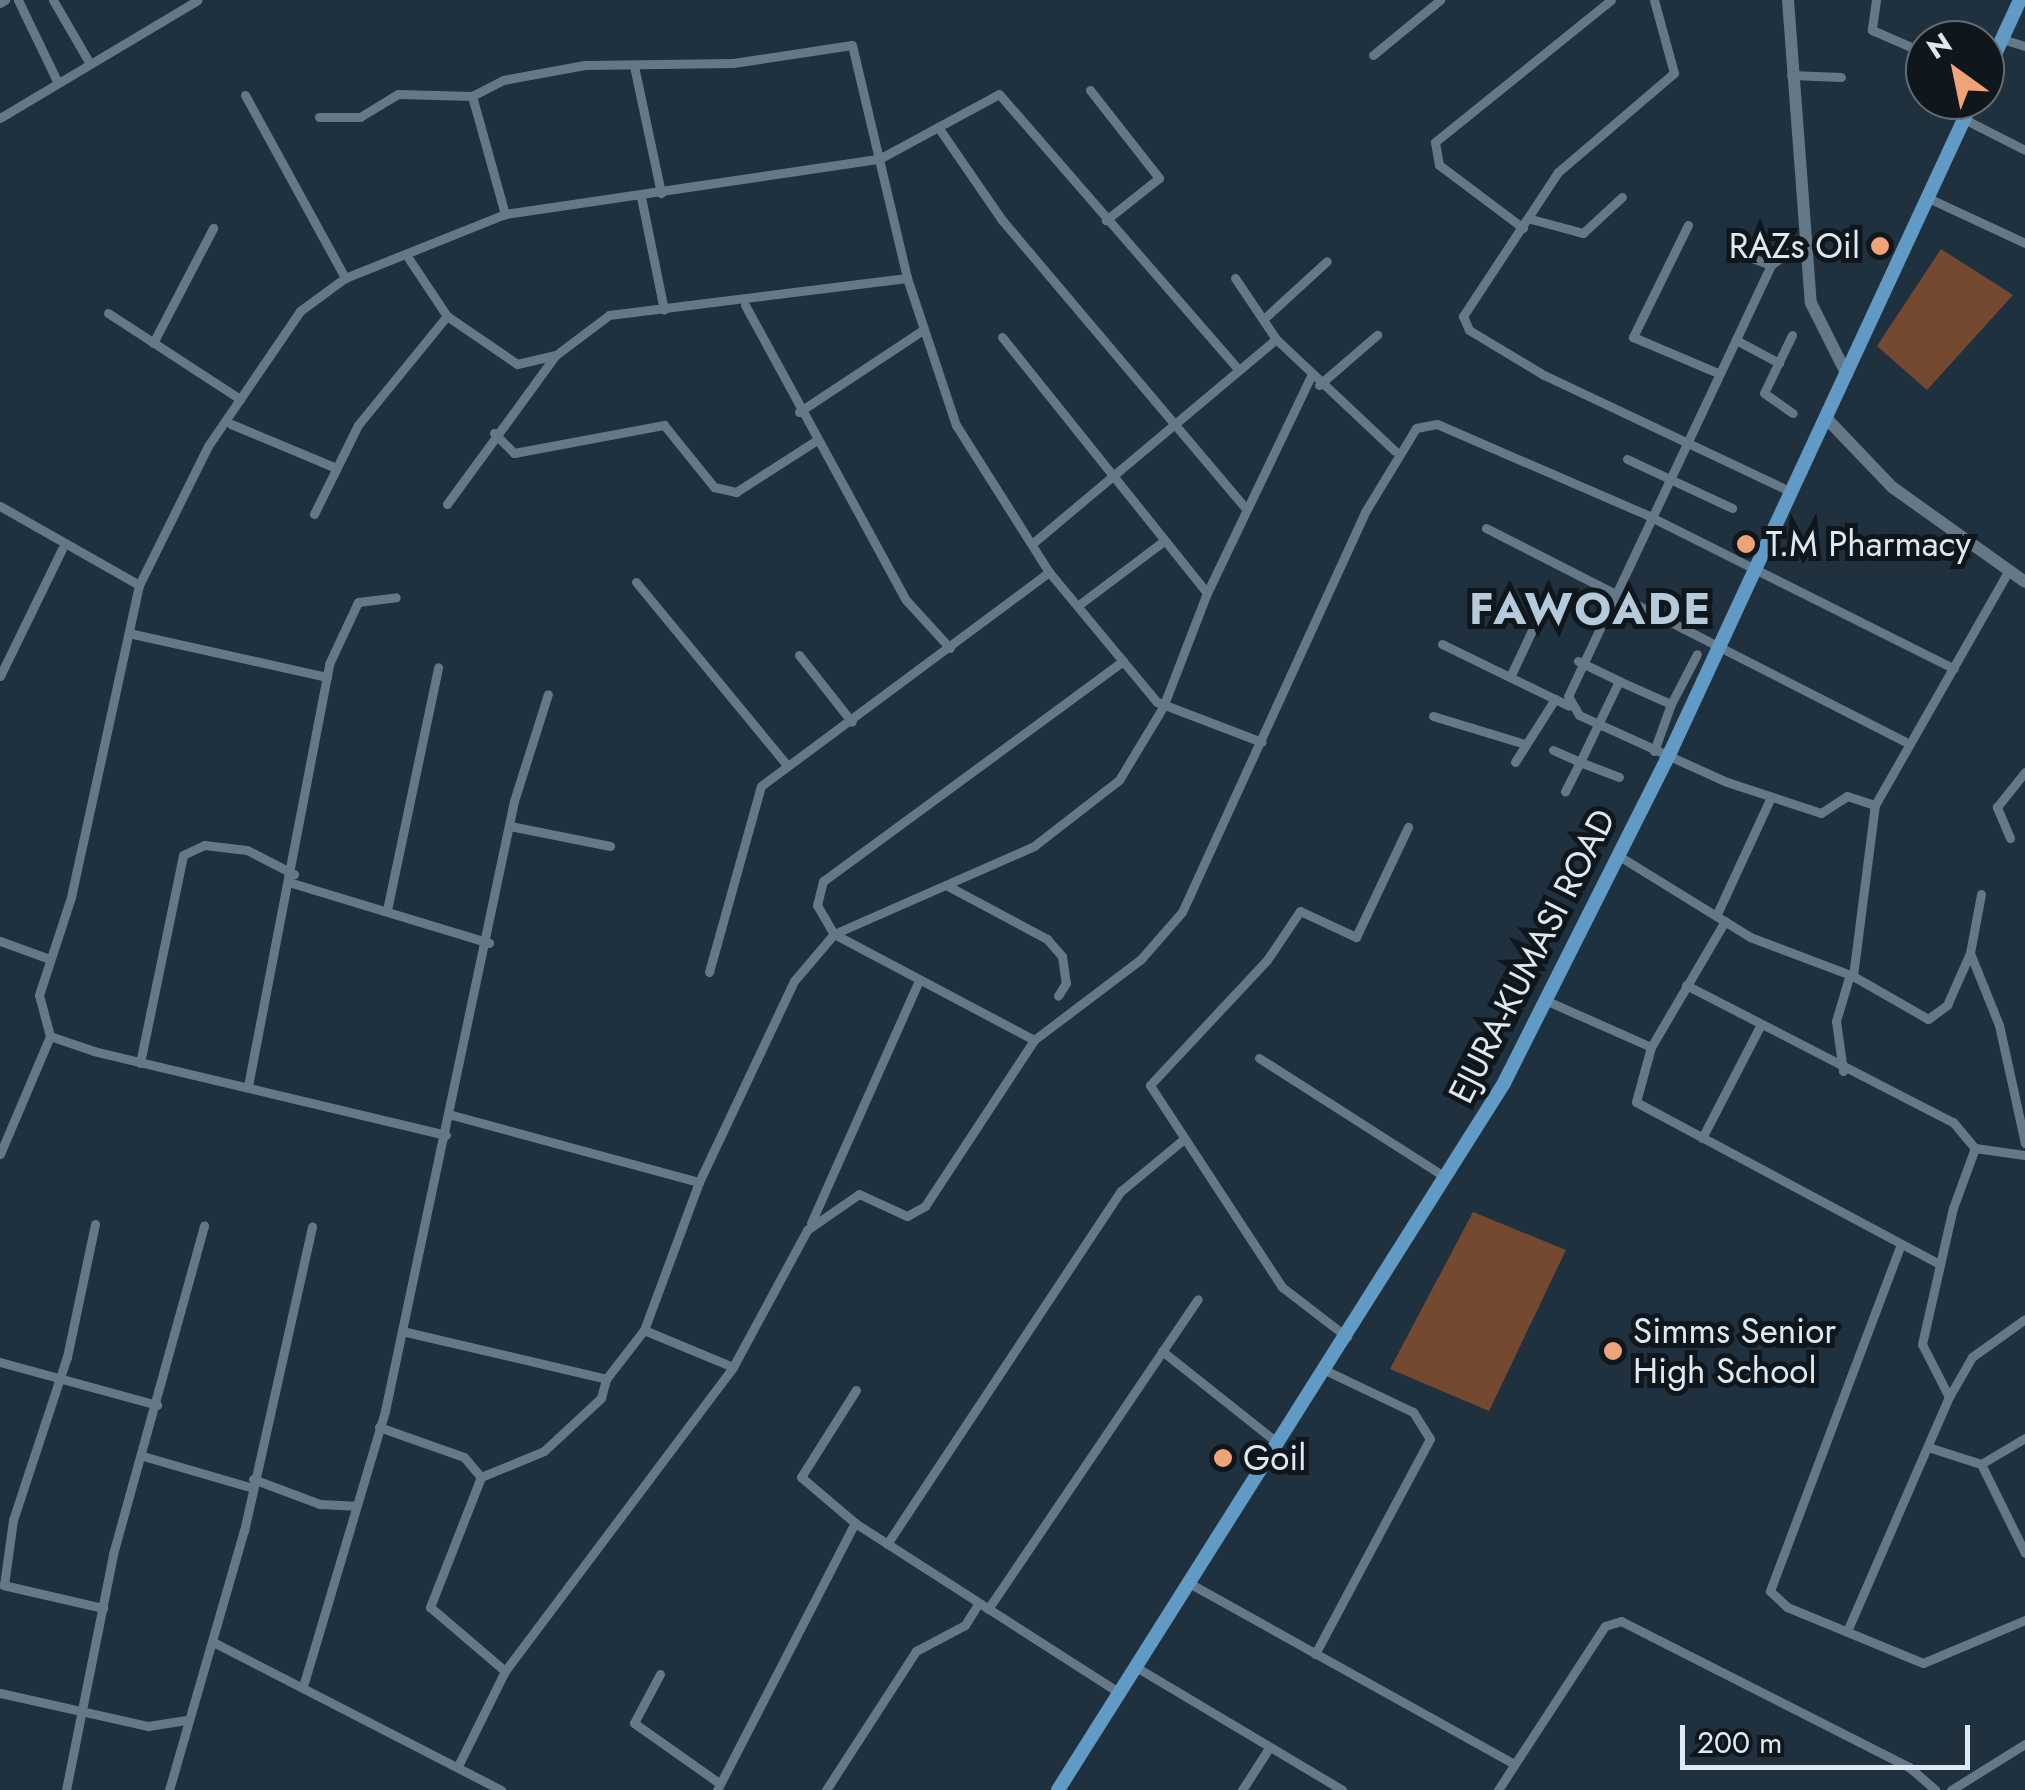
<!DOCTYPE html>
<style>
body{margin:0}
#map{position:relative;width:2025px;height:1790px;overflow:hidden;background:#1f303e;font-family:Jost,sans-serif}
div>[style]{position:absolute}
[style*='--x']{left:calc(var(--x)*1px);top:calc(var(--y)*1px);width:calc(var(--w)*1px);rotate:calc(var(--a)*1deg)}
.green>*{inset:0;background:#744930}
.street>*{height:9px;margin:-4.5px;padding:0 4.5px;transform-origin:4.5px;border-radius:4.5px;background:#657888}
.secondary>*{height:12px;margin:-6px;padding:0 6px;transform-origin:6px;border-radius:6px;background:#657888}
.primary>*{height:14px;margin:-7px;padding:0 7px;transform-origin:7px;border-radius:7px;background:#609ac5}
.dots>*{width:28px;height:28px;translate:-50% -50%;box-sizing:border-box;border:5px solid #0f171d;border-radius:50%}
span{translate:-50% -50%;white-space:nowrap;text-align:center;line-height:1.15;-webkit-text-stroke:10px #0f171d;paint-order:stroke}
.poi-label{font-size:35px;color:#dee9f2}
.right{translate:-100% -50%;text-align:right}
.left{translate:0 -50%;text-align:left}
.street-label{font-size:35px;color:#dee9f2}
.district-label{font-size:45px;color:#b5cbdc;font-weight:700;letter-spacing:2.5px}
.north{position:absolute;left:1905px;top:20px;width:100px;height:100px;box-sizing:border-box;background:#0f171d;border:2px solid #626b72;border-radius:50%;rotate:327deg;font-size:28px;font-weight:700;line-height:40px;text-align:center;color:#dee9f2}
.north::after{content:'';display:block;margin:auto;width:35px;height:45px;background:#efa378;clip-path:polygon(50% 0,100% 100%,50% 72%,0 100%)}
.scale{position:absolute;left:1680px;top:1725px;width:290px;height:45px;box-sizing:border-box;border:5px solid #dee9f2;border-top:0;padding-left:12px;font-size:30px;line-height:35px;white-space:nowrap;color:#dee9f2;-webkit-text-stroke:8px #0f171d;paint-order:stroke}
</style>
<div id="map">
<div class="green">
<i style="clip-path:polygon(1941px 249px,2013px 295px,1927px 390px,1877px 346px)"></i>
<i style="clip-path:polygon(1473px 1212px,1566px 1250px,1489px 1411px,1390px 1369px)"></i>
</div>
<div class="street">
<i style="--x:18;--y:0;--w:88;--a:64.3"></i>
<i style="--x:53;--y:0;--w:72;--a:59.9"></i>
<i style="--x:1654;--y:0;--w:76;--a:74.7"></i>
<i style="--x:1674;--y:73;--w:153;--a:139.5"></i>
<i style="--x:1558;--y:172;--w:173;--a:123.4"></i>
<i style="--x:1463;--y:316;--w:15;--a:67"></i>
<i style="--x:1469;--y:330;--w:87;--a:31"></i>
<i style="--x:1544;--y:375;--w:274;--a:25.3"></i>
<i style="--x:1876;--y:0;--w:30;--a:98"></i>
<i style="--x:1872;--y:30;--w:58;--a:23.5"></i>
<i style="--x:0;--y:3;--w:6;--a:-31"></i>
<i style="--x:2002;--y:39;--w:24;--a:17"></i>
<i style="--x:1373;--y:55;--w:87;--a:-39.4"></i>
<i style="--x:634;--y:66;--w:130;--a:78"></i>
<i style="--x:1791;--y:75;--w:50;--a:2.3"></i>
<i style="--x:1090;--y:90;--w:112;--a:51.9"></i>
<i style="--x:1159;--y:178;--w:68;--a:141.6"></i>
<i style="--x:245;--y:95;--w:209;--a:61.3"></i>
<i style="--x:472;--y:96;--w:123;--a:74.4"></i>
<i style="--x:319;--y:117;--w:41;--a:0"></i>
<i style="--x:360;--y:117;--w:44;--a:-31.2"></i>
<i style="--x:398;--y:94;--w:74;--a:1.5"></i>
<i style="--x:472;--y:96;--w:35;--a:-27"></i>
<i style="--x:503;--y:80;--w:83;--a:-10.4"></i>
<i style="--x:585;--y:65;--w:148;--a:-0.8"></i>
<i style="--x:733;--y:63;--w:120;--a:-8.6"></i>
<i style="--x:852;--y:45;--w:239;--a:76.7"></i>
<i style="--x:907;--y:278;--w:155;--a:71.6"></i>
<i style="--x:956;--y:425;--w:174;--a:57.7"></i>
<i style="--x:1049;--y:572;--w:169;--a:50.3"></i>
<i style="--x:1157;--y:702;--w:112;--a:20.9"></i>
<i style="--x:0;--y:118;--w:230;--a:-30.8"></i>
<i style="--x:1964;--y:119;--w:68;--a:26.9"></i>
<i style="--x:938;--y:127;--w:113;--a:55.5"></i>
<i style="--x:1002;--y:220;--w:378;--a:49.8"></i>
<i style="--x:641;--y:197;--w:115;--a:78.5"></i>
<i style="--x:1926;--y:197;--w:109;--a:24.9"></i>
<i style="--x:1531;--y:219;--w:54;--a:15.1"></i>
<i style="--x:1583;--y:233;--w:53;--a:-42.7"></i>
<i style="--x:1688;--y:225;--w:125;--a:116.2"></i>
<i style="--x:1633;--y:337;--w:92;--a:23"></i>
<i style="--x:1523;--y:228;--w:105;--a:-143.1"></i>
<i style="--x:1439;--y:165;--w:23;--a:-100"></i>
<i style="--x:1435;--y:142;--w:226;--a:-38.9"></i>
<i style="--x:1733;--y:238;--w:18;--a:63"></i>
<i style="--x:1741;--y:254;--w:32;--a:20"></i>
<i style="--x:1805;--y:240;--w:42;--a:143.7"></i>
<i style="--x:1771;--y:265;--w:476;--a:115.2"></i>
<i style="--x:1568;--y:696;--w:22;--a:60"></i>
<i style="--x:1579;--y:715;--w:162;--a:24.4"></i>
<i style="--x:1727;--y:782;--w:99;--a:18.3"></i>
<i style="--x:1821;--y:813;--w:31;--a:-33"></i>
<i style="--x:1847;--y:796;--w:29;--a:18"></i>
<i style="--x:407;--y:256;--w:72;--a:56.3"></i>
<i style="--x:447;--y:316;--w:85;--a:34.4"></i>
<i style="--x:517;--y:364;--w:40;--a:-13"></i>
<i style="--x:556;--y:355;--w:66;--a:-37"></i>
<i style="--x:609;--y:315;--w:300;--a:-7.1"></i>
<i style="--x:1235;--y:278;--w:73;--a:56.1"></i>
<i style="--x:745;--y:305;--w:336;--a:61.4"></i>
<i style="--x:906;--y:600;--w:65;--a:47.5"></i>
<i style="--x:108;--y:313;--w:158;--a:33.1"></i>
<i style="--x:1267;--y:316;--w:81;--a:-42.5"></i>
<i style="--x:1792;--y:335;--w:64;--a:115.8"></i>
<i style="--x:1764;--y:393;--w:35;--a:35"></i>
<i style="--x:1002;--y:337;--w:328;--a:51.3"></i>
<i style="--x:1736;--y:340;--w:49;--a:28.1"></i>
<i style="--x:153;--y:343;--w:130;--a:-62.4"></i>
<i style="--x:1319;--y:385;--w:77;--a:-40.8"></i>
<i style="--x:799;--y:412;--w:149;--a:-33.5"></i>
<i style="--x:231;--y:424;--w:114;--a:22.7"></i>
<i style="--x:494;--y:433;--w:28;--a:45"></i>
<i style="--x:514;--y:453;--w:153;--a:-10.6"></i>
<i style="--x:664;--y:425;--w:80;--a:51.1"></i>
<i style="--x:714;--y:487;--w:23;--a:13"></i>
<i style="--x:736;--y:492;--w:93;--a:-32.7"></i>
<i style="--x:1627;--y:459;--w:116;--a:25"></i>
<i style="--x:447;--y:504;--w:182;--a:-53.9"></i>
<i style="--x:0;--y:506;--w:160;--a:29.6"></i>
<i style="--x:314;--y:514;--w:99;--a:-63.7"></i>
<i style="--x:358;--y:425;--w:141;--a:-50.8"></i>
<i style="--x:1486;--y:528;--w:469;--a:27"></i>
<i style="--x:1033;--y:543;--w:317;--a:-40"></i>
<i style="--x:1276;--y:339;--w:163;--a:43.3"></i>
<i style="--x:636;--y:582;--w:237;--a:50.5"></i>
<i style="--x:1080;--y:604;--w:105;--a:-36.9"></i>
<i style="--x:133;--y:634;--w:199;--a:12.5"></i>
<i style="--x:1442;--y:644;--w:141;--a:26"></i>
<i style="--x:799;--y:655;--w:85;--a:51.7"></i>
<i style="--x:1123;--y:661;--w:372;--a:143.7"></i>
<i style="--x:823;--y:881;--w:25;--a:104"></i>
<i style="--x:817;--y:905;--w:34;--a:60"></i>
<i style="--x:834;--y:934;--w:226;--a:27.9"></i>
<i style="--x:1034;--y:1040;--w:134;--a:-37.1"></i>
<i style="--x:1141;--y:959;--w:62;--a:-48.9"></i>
<i style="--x:1182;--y:912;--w:440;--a:-65.4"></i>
<i style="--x:1365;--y:512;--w:98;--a:-58.7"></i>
<i style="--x:1416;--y:428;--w:21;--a:-11"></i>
<i style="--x:1437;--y:424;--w:229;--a:23.4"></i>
<i style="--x:1647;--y:515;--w:343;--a:26.6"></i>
<i style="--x:1578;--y:661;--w:46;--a:26"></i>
<i style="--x:0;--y:676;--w:141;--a:-64"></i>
<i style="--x:1510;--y:677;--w:75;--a:-64.8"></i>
<i style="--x:1671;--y:704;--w:56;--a:-62.5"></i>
<i style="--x:1433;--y:716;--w:96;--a:16.9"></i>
<i style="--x:1553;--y:750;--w:30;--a:24"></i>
<i style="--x:1580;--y:762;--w:33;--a:117"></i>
<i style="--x:1515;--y:762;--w:75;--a:-57.6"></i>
<i style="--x:1619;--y:777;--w:42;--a:-159"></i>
<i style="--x:1580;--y:762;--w:90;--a:-64.3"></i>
<i style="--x:1619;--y:681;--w:57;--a:23.9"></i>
<i style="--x:1671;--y:704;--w:50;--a:109.9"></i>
<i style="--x:510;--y:826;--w:102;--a:11.3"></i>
<i style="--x:2010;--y:838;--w:34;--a:-113"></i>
<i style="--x:1997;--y:807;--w:45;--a:-51.3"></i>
<i style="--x:1619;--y:856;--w:154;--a:31.7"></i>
<i style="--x:1750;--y:937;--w:110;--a:20.7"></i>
<i style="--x:1853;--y:976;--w:86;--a:29.8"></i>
<i style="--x:1928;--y:1019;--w:24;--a:-36"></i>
<i style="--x:1947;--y:1005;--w:57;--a:-66.1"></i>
<i style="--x:1970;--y:953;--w:60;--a:-79.4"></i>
<i style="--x:292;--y:883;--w:206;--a:16.9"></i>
<i style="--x:946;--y:885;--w:115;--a:28.1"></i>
<i style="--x:1047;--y:939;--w:23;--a:49"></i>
<i style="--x:1062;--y:956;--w:27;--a:82"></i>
<i style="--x:1066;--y:983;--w:15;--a:122"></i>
<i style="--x:387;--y:910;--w:248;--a:-78.1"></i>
<i style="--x:1716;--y:916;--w:131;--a:-65.2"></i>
<i style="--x:1725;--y:921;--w:146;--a:120.4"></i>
<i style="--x:1651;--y:1047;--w:57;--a:105.3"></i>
<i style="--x:1636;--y:1102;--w:341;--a:28.1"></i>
<i style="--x:0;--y:941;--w:50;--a:19.9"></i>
<i style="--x:1970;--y:953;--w:78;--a:68.1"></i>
<i style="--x:1999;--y:1025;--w:121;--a:77.6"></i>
<i style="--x:709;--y:972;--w:193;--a:-74.4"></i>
<i style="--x:761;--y:786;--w:359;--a:-36.6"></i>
<i style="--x:1853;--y:976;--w:172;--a:-82.7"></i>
<i style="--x:1875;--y:805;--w:271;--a:-60.3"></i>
<i style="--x:1686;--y:985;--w:300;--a:27.2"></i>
<i style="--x:1953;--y:1122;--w:34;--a:50"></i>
<i style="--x:1545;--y:1000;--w:116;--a:23.9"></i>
<i style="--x:1259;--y:1058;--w:221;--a:32.6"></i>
<i style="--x:140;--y:1063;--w:212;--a:-78.3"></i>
<i style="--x:183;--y:855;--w:23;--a:-25"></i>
<i style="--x:204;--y:845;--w:43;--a:6.6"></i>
<i style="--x:247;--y:850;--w:53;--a:27.1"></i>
<i style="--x:1843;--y:1071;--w:50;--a:-98"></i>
<i style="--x:1836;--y:1021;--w:49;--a:-73.4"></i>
<i style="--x:248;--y:1086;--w:430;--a:-79.1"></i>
<i style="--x:329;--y:664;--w:68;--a:-64.9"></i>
<i style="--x:358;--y:602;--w:38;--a:-7"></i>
<i style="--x:452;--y:1115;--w:256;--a:15.2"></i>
<i style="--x:446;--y:1135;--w:362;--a:-166.6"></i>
<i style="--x:94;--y:1051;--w:46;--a:-161.2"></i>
<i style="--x:50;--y:1036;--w:42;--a:-105"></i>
<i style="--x:39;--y:995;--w:103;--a:-71.9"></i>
<i style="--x:71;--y:897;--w:319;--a:-77.7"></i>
<i style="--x:139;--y:585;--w:155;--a:-63.6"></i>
<i style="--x:208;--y:446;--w:163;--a:-55.7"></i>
<i style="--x:300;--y:311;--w:56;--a:-36.3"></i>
<i style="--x:345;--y:278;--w:172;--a:-21.8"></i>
<i style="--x:505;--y:214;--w:378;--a:-8.4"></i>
<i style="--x:879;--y:159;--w:136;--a:-28.4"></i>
<i style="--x:999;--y:94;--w:362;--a:49"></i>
<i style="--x:1702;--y:1138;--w:128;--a:-62.6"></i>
<i style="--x:0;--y:1154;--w:128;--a:-67"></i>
<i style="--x:811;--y:1223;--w:266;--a:-66"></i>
<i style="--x:1901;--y:1244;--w:371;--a:110.7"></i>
<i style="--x:1770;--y:1591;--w:23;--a:43"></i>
<i style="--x:1787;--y:1607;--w:147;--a:22.4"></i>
<i style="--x:1923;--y:1663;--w:111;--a:-22.9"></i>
<i style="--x:644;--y:1330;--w:158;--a:-69.6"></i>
<i style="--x:699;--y:1182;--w:222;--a:-64.7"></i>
<i style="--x:794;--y:981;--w:62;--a:-49.6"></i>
<i style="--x:834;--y:934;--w:219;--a:-23.7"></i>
<i style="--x:1034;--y:846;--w:108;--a:-37.8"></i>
<i style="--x:1119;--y:780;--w:85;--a:-58.9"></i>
<i style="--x:1163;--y:707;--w:122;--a:-68.9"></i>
<i style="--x:1207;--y:593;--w:241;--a:-64.4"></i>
<i style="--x:402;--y:1331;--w:210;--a:13.2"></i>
<i style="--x:606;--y:1379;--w:62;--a:-52.2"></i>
<i style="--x:644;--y:1330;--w:96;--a:22.6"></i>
<i style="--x:1347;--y:1337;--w:82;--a:-142.4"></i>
<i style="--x:1282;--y:1287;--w:241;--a:-123.2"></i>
<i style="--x:1150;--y:1085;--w:171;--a:-46.9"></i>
<i style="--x:1267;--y:960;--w:59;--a:-56"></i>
<i style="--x:1300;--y:911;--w:62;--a:24.9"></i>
<i style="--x:1356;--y:937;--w:122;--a:-64.7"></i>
<i style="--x:1162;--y:1351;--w:149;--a:38.5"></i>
<i style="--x:0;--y:1362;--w:163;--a:15.3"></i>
<i style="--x:856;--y:1390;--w:103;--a:122.3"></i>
<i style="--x:801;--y:1477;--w:71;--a:40.4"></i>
<i style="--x:855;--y:1523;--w:313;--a:32.7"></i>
<i style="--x:1949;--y:1397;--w:59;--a:-117"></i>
<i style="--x:1922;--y:1344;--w:139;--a:-77.2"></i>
<i style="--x:1953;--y:1208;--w:64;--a:-69.9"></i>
<i style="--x:1975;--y:1148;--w:50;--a:8"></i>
<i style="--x:379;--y:1427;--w:90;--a:19.4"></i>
<i style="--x:464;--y:1457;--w:26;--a:50"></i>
<i style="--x:481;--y:1477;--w:140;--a:111.4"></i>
<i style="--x:430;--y:1607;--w:99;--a:40.5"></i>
<i style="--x:1928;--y:1447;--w:56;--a:17.8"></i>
<i style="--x:1981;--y:1464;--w:99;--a:63.7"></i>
<i style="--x:143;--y:1456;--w:111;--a:16.2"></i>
<i style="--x:1981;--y:1464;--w:51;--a:-30.6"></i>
<i style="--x:481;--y:1477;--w:68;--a:-22.4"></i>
<i style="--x:544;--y:1451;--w:78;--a:-42.9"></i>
<i style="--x:601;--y:1398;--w:20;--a:-75"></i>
<i style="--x:253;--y:1479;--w:72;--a:20.5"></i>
<i style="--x:320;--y:1504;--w:35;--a:3"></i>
<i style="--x:887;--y:1544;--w:424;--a:-56.5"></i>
<i style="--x:1121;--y:1191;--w:82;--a:-39.5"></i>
<i style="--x:1189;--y:1583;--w:372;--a:29.1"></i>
<i style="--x:3;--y:1585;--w:103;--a:13"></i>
<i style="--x:4;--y:1585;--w:66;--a:-82.1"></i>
<i style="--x:13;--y:1520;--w:172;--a:-71.7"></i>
<i style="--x:67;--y:1357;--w:136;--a:-78.1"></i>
<i style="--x:988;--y:1609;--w:374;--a:-55.9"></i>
<i style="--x:1848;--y:1629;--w:253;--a:-66.5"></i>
<i style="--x:1949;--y:1397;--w:46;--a:-60.1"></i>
<i style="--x:1972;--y:1357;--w:65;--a:-35.6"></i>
<i style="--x:215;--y:1643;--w:322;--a:27.2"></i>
<i style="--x:1315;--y:1654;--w:244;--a:-61.9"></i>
<i style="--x:1430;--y:1439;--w:32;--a:-122"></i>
<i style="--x:1413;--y:1412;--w:100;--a:-154.5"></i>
<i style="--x:1136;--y:1667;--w:240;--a:30.8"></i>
<i style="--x:660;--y:1674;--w:55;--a:118"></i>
<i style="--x:634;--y:1723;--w:104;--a:35.2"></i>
<i style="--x:304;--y:1683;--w:284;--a:-73.4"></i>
<i style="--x:385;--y:1411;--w:623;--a:-78.06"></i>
<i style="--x:514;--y:801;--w:112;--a:-72.4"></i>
<i style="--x:0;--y:1693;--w:152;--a:12.6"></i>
<i style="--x:148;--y:1726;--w:37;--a:-9"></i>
<i style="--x:459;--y:1764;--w:104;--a:-63.7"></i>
<i style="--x:505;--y:1671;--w:380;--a:-53.1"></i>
<i style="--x:733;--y:1367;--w:156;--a:-61.6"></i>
<i style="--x:807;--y:1230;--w:63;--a:-34.7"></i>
<i style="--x:859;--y:1194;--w:53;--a:24.6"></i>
<i style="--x:907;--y:1216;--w:21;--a:-29"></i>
<i style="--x:925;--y:1206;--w:199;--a:-56.7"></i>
<i style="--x:66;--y:1790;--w:241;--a:-78.7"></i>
<i style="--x:113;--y:1554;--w:341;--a:-74.5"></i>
<i style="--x:169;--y:1790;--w:270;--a:-73.9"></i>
<i style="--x:244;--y:1531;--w:312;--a:-77.4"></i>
<i style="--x:717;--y:1790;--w:301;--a:-62.7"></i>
<i style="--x:826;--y:1790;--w:166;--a:-57.1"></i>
<i style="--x:916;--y:1651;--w:55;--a:-28"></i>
<i style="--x:965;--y:1625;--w:26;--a:-58"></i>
<i style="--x:1242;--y:1790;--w:50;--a:-57.3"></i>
<i style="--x:1498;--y:1790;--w:196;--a:-56.9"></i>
<i style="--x:1605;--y:1626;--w:17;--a:-17"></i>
<i style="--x:1621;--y:1621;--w:323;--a:26.9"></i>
<i style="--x:1909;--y:1767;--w:35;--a:41"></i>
<i style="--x:1951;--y:1790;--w:87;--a:-31.9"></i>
</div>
<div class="secondary">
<i style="--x:1788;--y:0;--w:304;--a:85.7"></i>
<i style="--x:1811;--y:303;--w:80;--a:63.4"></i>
<i style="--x:1827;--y:419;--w:94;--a:46.3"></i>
<i style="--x:1892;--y:487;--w:163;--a:35.5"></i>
</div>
<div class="primary">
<i style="--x:1985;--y:76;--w:84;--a:-65.3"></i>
<i style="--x:1058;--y:1790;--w:836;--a:-57.75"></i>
<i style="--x:1504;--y:1083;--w:365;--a:-63.3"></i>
<i style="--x:1668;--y:757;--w:724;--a:-65.1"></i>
</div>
<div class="dots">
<i style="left:1880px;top:246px;background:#efa378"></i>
<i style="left:1746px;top:544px;background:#efa378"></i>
<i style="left:1613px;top:1351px;background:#efa378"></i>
<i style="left:1223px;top:1458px;background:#efa378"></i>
</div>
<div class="poi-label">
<span class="right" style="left:1860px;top:246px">RAZs Oil</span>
<span class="left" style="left:1766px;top:544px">T.M Pharmacy</span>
<span class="left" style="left:1633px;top:1351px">Simms Senior<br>High School</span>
<span class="left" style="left:1243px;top:1458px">Goil</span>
</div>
<div class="street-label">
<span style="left:1532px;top:956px;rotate:-63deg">EJURA-KUMASI ROAD</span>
</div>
<div class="district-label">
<span style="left:1591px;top:609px">FAWOADE</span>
</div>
<div class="north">N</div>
<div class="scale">200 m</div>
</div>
